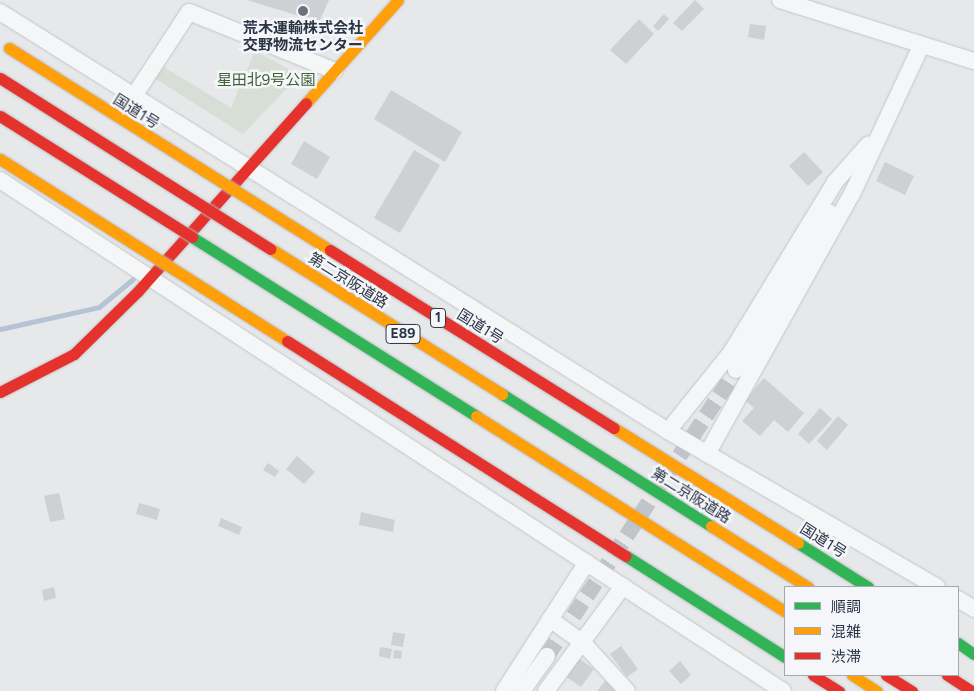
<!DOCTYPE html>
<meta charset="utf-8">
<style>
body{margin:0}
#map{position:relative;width:974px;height:691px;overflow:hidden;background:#e6e8ea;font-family:Figtree,"Noto Sans JP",sans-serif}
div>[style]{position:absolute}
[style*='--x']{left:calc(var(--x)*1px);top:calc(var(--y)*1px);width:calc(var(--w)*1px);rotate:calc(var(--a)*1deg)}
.green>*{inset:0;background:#d6ded6}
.stream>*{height:5px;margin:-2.5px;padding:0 2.5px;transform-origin:2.5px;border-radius:2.5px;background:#b4c4d5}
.building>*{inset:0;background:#ced0d3}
.street-tunnel>*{height:16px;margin-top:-8px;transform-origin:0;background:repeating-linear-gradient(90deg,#c1c4c9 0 16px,transparent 0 24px)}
.roads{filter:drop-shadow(0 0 1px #c4c6c8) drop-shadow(0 0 1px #c4c6c8)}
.street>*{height:16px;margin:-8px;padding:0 8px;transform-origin:8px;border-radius:8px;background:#f5f6f7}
.fast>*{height:11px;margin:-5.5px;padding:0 5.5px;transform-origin:5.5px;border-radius:5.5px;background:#30b455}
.slow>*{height:11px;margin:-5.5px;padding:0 5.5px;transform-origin:5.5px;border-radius:5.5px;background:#ff9f0a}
.jam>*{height:11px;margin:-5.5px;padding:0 5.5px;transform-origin:5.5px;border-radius:5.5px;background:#e5322d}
.bridges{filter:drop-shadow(0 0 1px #b8bbbf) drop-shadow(0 0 1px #b8bbbf)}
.fast-bridge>*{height:11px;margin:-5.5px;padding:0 5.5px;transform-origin:5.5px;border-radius:5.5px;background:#30b455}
.slow-bridge>*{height:11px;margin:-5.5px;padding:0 5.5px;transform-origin:5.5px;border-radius:5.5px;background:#ff9f0a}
.jam-bridge>*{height:11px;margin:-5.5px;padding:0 5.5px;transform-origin:5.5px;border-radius:5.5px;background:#e5322d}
.dots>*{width:14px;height:14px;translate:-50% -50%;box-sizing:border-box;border:2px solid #f4f6f9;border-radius:50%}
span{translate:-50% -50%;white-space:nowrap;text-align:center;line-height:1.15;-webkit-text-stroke:5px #f4f6f9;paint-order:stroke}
.shield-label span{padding:1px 4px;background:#f4f6f9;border:1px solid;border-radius:4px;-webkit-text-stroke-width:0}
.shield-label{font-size:14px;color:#2b3445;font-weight:700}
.poi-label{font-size:15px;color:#2b3445;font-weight:700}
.park-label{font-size:15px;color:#3f6138}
.street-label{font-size:15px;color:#2b3445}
.legend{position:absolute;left:784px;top:586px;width:175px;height:90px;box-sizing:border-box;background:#f4f6f9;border:1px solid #a4a8b1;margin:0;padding:6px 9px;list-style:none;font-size:15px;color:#2b3445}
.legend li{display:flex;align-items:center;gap:10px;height:25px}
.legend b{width:25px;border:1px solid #a4a8b1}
</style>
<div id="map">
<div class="green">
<i style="clip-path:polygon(255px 51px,300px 75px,243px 134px,154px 78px,164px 67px,231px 108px)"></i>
</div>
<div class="stream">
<i style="--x:0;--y:329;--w:101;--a:-12.5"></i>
<i style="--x:99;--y:307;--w:44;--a:-39.5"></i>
</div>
<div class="building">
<i style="clip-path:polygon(247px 0,329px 0,319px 22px)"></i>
<i style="clip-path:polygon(695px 0,704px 9px,682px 31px,673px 23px)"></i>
<i style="clip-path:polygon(664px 14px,669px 19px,658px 31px,653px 26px)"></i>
<i style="clip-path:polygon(639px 19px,654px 34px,626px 64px,610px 50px)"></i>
<i style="clip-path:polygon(750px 24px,766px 26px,764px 40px,748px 37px)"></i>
<i style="clip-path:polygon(391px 90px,462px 132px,445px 162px,374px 119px)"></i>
<i style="clip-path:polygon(304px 141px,330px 157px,317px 179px,291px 164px)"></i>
<i style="clip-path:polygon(414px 150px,440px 165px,400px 233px,374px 218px)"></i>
<i style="clip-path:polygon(804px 152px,823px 172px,808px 186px,789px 166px)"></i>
<i style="clip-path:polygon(885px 162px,914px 176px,905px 195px,876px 181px)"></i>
<i style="clip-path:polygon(764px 378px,804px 413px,788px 432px,774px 420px,760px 436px,742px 421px,754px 408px,745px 400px)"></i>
<i style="clip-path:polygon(820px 408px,832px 419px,809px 444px,798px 434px)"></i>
<i style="clip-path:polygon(838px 416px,848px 425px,827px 450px,817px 441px)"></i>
<i style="clip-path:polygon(297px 456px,315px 472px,304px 484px,286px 469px)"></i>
<i style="clip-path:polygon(268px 463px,279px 471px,275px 477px,263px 470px)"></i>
<i style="clip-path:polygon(59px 493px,65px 519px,50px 522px,44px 496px)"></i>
<i style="clip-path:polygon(139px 503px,160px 509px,157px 520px,136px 514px)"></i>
<i style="clip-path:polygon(361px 512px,395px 520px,393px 532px,359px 525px)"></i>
<i style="clip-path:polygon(221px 518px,242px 527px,239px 535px,218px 526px)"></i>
<i style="clip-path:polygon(54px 587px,56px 598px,44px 601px,42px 590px)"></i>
<i style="clip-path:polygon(393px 632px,405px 634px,403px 647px,391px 645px)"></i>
<i style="clip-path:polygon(621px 646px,638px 669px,627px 677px,610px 654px)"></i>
<i style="clip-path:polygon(380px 647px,392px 649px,390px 659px,379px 656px)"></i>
<i style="clip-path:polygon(394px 650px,402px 651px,401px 659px,393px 658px)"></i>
<i style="clip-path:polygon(578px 658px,594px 669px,581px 687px,565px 676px)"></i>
<i style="clip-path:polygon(680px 661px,691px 675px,681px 684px,669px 671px)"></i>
<i style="clip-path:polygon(605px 681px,617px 691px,597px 691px)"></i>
</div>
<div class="street-tunnel">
<i style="--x:547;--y:656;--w:343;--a:-56.5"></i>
</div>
<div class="roads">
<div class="street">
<i style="--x:780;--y:0;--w:203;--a:17.5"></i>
<i style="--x:0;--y:12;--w:789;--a:32.1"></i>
<i style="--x:668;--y:431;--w:311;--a:30.1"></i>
<i style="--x:134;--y:96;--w:100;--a:-56.8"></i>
<i style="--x:189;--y:12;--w:157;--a:22"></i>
<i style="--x:0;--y:180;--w:935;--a:33.13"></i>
<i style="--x:736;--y:370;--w:183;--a:-59.1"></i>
<i style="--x:668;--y:431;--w:102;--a:-51.3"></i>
<i style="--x:732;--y:351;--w:198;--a:-58.6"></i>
<i style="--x:835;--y:182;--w:50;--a:-48.3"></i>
<i style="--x:707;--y:454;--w:298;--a:-60.9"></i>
<i style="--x:852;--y:194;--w:163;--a:-65"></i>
<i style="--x:958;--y:599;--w:19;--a:32"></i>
<i style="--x:550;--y:619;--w:41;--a:36"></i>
<i style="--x:583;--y:643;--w:65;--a:47.5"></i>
<i style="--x:504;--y:691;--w:153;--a:-57.2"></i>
<i style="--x:522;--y:691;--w:43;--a:-54.5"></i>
<i style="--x:546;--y:691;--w:130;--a:-53.7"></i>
</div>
<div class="fast">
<i style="--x:958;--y:643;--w:19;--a:35"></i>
</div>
<div class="slow">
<i style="--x:306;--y:103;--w:138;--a:-48.2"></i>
<i style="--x:852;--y:675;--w:30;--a:33"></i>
</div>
<div class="jam">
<i style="--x:0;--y:392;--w:83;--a:-27.2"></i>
<i style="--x:74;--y:354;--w:90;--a:-44.5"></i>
<i style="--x:138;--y:291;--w:252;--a:-48.2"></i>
<i style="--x:813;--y:675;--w:31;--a:32"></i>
<i style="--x:886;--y:675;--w:31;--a:32"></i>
<i style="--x:947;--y:675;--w:30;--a:33"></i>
</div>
</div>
<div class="bridges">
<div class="fast-bridge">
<i style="--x:192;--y:237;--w:336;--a:32.2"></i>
<i style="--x:502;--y:394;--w:247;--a:32.3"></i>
<i style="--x:798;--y:543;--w:83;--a:32.2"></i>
<i style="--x:626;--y:556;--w:188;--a:32.4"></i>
</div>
<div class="slow-bridge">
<i style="--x:9;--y:48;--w:379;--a:32.2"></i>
<i style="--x:0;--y:159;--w:340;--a:32.4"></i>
<i style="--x:271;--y:249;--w:273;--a:32.1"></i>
<i style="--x:476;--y:416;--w:365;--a:32.3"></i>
<i style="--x:614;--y:428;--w:217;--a:32"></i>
<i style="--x:711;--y:526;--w:115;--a:32.2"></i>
</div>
<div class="jam-bridge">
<i style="--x:0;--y:78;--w:320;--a:32.3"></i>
<i style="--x:0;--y:116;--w:227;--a:32.2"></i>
<i style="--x:330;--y:250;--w:335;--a:32.1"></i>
<i style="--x:287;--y:341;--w:401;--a:32.4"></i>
</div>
</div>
<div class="dots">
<i style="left:303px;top:11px;background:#6c737f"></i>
</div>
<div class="shield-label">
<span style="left:438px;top:318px">1</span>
<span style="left:403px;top:334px">E89</span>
</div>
<div class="poi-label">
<span style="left:303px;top:37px">荒木運輸株式会社<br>交野物流センター</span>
</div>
<div class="park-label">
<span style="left:266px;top:81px">星田北9号公園</span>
</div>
<div class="street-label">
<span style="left:136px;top:112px;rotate:32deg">国道1号</span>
<span style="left:348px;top:281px;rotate:32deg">第二京阪道路</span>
<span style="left:480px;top:327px;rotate:32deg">国道1号</span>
<span style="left:691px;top:496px;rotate:32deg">第二京阪道路</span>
<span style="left:823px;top:541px;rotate:32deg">国道1号</span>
</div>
<ul class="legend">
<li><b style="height:6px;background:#30b455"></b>順調</li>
<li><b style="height:6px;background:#ff9f0a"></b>混雑</li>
<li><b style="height:6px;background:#e5322d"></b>渋滞</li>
</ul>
</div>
